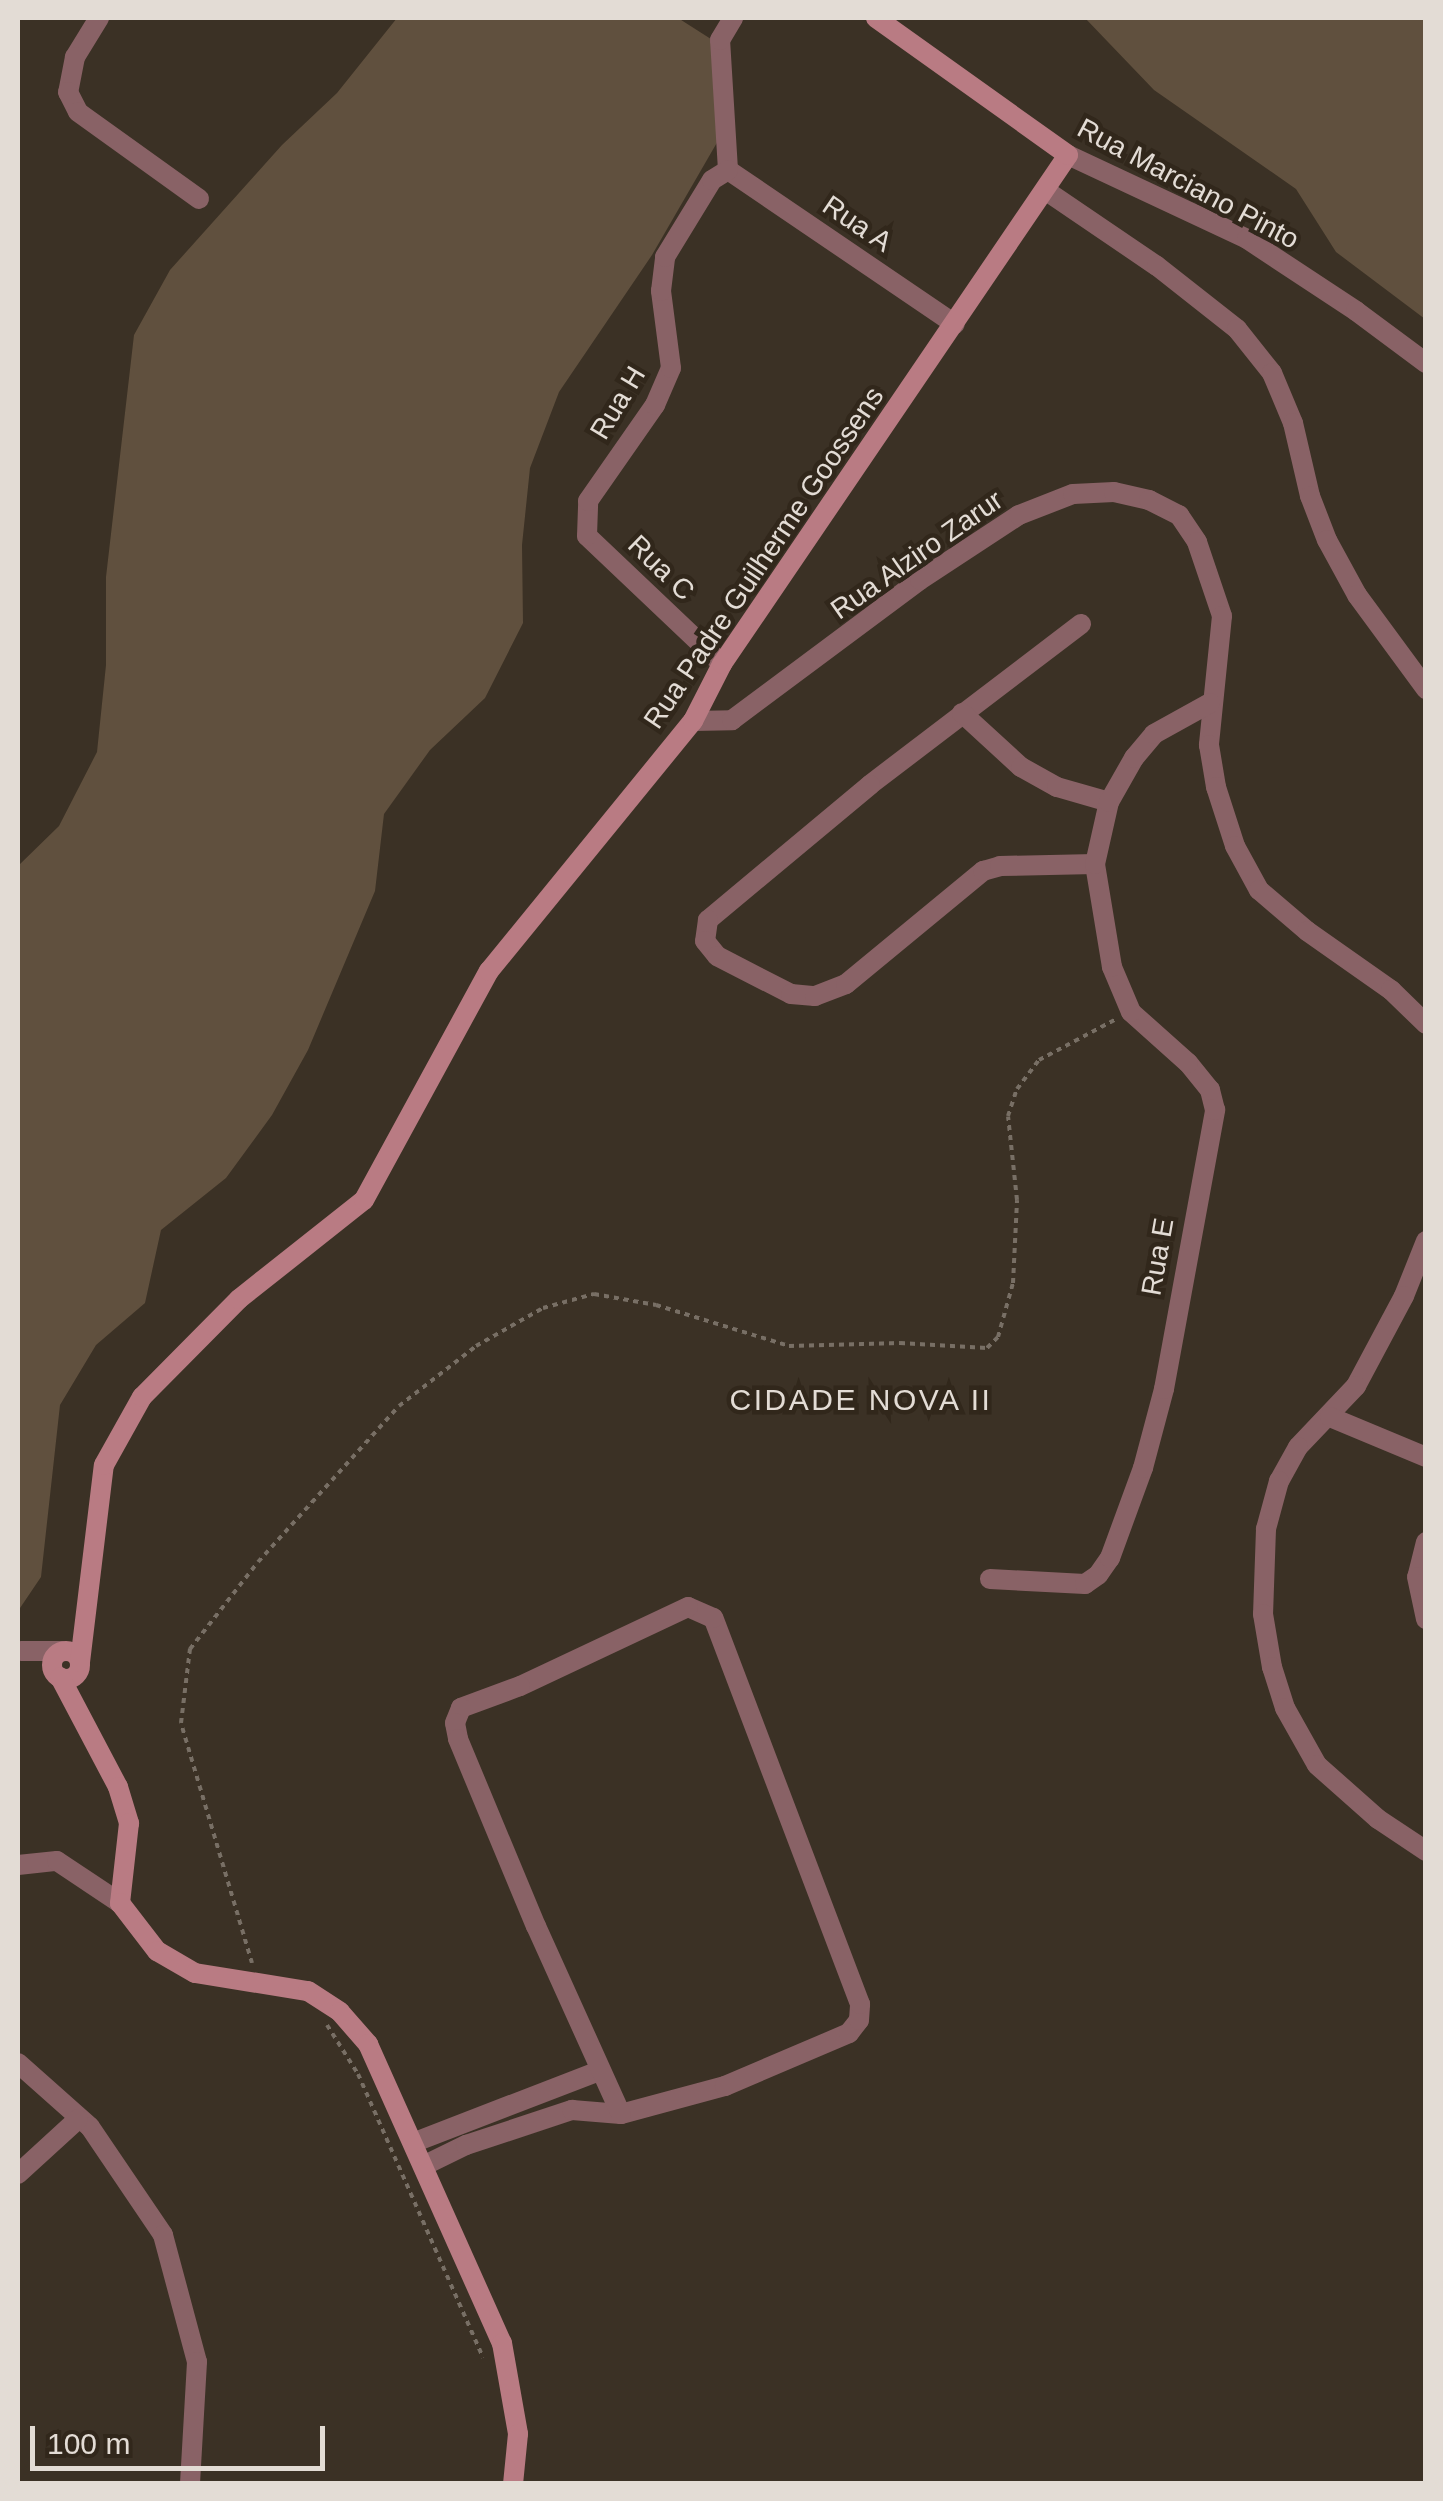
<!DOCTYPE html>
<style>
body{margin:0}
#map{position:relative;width:1443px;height:2501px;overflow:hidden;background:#3b3125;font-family:Helvetica,sans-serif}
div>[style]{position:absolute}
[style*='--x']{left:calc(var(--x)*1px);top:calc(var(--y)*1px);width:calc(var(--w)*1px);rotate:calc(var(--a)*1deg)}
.green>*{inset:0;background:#60503e}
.path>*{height:4px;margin-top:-2px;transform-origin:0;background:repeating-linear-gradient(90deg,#786f65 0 5px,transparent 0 10px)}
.street>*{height:20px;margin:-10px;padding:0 10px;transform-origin:10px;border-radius:10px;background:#896266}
.secondary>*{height:20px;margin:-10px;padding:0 10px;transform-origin:10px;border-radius:10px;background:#b97b83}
.secondary>.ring{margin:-10px;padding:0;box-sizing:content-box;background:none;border:20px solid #b97b83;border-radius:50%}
span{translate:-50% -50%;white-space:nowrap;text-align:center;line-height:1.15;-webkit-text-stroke:9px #31271b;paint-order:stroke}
.street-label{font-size:28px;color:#e3dcd5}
.neighbourhood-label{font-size:30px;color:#e3dcd5;letter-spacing:2.5px}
.frame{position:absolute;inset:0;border:20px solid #e3dcd5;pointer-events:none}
.scale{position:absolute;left:30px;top:2426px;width:295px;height:45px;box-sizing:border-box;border:5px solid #e3dcd5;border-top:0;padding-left:12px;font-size:30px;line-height:35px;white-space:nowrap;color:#e3dcd5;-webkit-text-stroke:8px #31271b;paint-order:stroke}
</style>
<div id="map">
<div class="green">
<i style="clip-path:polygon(397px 18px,678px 18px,725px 48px,726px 127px,652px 255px,559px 392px,530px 468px,522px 545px,523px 623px,485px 698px,430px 750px,384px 814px,375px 891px,308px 1050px,272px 1115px,226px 1178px,161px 1230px,145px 1303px,96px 1345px,60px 1405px,41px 1577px,18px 1611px,18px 866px,59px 826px,97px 752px,106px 665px,106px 577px,134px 335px,170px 270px,282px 145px,337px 93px)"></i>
<i style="clip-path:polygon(1085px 18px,1425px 18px,1425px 319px,1336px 252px,1296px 189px,1154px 90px)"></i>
</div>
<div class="path">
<i style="--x:252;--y:1963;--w:250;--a:-106.5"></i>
<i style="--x:181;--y:1723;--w:75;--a:-83.1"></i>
<i style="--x:190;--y:1649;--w:110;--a:-52"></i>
<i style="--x:258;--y:1562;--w:210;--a:-47.9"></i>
<i style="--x:399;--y:1406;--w:98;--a:-37.9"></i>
<i style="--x:476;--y:1346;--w:77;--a:-29.6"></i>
<i style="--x:543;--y:1308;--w:53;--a:-15.4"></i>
<i style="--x:594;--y:1294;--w:63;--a:10.1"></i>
<i style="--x:656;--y:1305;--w:139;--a:17.1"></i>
<i style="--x:789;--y:1346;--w:111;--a:-1.5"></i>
<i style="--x:900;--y:1343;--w:87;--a:3.3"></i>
<i style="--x:987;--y:1348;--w:16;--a:-45"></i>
<i style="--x:998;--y:1337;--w:56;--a:-74.5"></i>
<i style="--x:1013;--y:1283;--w:83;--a:-87.2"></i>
<i style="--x:1017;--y:1200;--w:84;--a:-96.1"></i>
<i style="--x:1008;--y:1116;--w:28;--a:-72"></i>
<i style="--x:1017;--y:1089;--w:36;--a:-53"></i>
<i style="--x:1039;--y:1060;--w:87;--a:-28"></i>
<i style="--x:327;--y:2025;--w:58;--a:57.7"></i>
<i style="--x:358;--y:2074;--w:310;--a:66.2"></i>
</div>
<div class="street">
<i style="--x:99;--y:18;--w:46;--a:121.6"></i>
<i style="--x:75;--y:57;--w:36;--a:101"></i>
<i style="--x:68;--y:92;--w:22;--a:63"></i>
<i style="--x:78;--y:112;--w:149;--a:35.7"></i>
<i style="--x:1068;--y:155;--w:198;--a:25.1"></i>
<i style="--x:1247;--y:239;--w:131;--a:33.4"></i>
<i style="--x:1356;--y:311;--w:87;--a:36.6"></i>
<i style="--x:728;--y:170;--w:274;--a:34.2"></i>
<i style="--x:728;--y:170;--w:130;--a:-93.5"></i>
<i style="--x:720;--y:40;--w:26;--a:-59"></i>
<i style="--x:1045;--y:190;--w:135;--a:34.2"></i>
<i style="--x:1157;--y:266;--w:102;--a:38.2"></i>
<i style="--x:1237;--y:329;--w:56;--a:51.5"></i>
<i style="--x:1272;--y:373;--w:54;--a:67.2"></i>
<i style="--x:1293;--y:423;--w:75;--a:76.9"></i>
<i style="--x:1310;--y:496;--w:47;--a:68.9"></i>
<i style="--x:1327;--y:540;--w:63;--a:61.4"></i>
<i style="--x:1357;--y:595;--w:117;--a:53.7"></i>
<i style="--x:1081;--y:624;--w:265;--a:142.7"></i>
<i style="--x:870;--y:785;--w:211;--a:140.2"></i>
<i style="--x:708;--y:920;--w:21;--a:98"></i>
<i style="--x:705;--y:941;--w:19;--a:51"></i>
<i style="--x:717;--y:956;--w:83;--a:27.2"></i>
<i style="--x:791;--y:994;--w:24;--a:5"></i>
<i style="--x:815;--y:996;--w:33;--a:-21"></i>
<i style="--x:846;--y:984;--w:178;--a:-39.5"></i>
<i style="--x:983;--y:871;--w:18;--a:-16"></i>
<i style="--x:1000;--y:866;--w:95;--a:-1.2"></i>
<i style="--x:722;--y:664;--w:186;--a:-136.5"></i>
<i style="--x:587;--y:536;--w:35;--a:-88"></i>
<i style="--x:588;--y:501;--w:117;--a:-55.1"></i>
<i style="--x:655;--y:405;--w:40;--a:-66.6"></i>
<i style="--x:671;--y:368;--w:78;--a:-97.4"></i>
<i style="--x:661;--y:291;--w:34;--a:-83"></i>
<i style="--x:665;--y:257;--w:90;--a:-58.6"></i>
<i style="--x:712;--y:180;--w:19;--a:-32"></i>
<i style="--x:962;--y:713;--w:80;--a:42.5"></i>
<i style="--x:1021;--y:767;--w:41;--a:29.1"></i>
<i style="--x:1057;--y:787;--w:54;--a:16.1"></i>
<i style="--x:693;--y:721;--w:39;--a:-1"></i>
<i style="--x:732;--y:720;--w:234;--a:-36.7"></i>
<i style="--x:920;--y:580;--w:118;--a:-33.3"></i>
<i style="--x:1019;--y:515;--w:58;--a:-21.3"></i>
<i style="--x:1073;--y:494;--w:41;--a:-2.8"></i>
<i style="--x:1114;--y:492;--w:36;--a:13"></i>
<i style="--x:1149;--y:500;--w:34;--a:27"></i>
<i style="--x:1179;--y:515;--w:32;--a:56"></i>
<i style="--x:1197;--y:542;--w:78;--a:71.3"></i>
<i style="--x:1222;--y:616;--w:130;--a:95.8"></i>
<i style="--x:1209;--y:745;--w:43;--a:80.5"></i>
<i style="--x:1216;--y:787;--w:62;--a:72.1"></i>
<i style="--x:1235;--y:846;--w:50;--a:61.4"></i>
<i style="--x:1259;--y:890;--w:63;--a:40.5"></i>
<i style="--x:1307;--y:931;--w:103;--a:35.1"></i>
<i style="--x:1391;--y:990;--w:49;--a:44.2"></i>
<i style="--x:1426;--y:1241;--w:59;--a:111.8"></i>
<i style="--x:1404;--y:1296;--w:102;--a:118.1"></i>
<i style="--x:1356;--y:1386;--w:84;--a:133.6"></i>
<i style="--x:1298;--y:1447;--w:39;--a:119"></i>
<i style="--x:1279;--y:1481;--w:50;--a:105.2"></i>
<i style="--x:1266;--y:1529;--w:85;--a:92"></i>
<i style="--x:1263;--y:1614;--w:54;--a:80.4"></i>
<i style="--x:1272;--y:1667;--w:43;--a:72.4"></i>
<i style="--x:1285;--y:1708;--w:65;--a:60.7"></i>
<i style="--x:1317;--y:1765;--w:81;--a:41.5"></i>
<i style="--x:1378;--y:1819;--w:58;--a:33.7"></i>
<i style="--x:1330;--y:1417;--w:104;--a:22.6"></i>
<i style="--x:1426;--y:1542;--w:36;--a:104"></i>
<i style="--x:1417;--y:1577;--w:43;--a:77.9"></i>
<i style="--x:990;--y:1579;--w:95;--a:3"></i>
<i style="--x:1085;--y:1584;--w:16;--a:-35"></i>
<i style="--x:1098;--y:1575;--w:21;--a:-55"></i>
<i style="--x:1110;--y:1558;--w:96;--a:-69.9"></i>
<i style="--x:1143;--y:1468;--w:82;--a:-75.1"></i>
<i style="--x:1164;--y:1389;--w:284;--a:-79.6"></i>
<i style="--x:1215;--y:1110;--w:21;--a:-104"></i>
<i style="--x:1210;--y:1090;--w:35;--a:-129"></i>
<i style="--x:1188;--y:1063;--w:76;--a:-138.2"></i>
<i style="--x:1131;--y:1012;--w:49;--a:-112.9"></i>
<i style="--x:1112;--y:967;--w:104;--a:-99.4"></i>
<i style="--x:1095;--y:864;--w:64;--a:-77.3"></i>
<i style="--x:1109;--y:802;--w:51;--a:-60.4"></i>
<i style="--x:1134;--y:758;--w:31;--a:-50"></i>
<i style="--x:1154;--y:734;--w:64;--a:-29"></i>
<i style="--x:21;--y:1651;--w:42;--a:0"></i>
<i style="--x:18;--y:1865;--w:39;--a:-6"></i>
<i style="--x:57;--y:1861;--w:76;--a:33.7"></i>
<i style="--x:18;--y:2063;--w:96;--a:41.6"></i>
<i style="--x:90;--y:2127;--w:130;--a:55.9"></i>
<i style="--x:163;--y:2235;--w:131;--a:75"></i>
<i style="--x:197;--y:2362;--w:122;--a:93.3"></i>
<i style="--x:415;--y:2142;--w:197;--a:-21.1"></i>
<i style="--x:425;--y:2165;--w:46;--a:-26"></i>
<i style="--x:466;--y:2145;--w:112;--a:-18.3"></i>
<i style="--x:572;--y:2110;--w:49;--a:4.7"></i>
<i style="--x:621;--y:2114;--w:108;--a:-15.1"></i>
<i style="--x:725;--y:2086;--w:135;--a:-23.1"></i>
<i style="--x:849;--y:2033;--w:16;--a:-52"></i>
<i style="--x:859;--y:2020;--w:16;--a:-86"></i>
<i style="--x:860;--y:2004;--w:413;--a:-110.8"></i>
<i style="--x:713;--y:1618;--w:27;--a:-156"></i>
<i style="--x:688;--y:1607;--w:186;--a:154.8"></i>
<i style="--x:520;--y:1686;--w:63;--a:159.6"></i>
<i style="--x:461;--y:1708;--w:16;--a:112"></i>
<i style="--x:455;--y:1723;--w:16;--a:79"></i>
<i style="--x:458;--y:1739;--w:203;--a:67.4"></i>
<i style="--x:536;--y:1926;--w:206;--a:65.7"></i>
<i style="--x:18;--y:2174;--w:81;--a:-42.5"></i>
</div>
<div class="secondary">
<i class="ring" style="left:52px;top:1651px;width:8px;height:8px"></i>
<i style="--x:80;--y:1662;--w:198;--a:-83.1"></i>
<i style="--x:104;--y:1465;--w:78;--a:-60.8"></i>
<i style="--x:142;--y:1397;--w:138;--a:-45.3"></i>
<i style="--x:239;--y:1299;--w:159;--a:-38.4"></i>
<i style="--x:364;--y:1200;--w:261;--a:-61.4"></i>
<i style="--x:489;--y:971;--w:323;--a:-50.8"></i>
<i style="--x:693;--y:721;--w:64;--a:-63"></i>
<i style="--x:722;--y:664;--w:615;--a:-55.79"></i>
<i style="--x:1068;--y:155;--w:236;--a:-144.5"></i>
<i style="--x:60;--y:1677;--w:124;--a:62.2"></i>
<i style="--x:118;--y:1787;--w:38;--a:73"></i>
<i style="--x:129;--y:1823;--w:81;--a:96.4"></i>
<i style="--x:120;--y:1903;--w:61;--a:52.4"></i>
<i style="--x:157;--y:1951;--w:44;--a:30.1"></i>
<i style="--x:195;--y:1973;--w:114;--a:9.1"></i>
<i style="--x:308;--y:1991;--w:38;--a:33"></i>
<i style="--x:340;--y:2012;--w:43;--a:48.8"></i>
<i style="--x:368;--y:2044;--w:328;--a:65.9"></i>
<i style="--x:502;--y:2343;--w:92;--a:80"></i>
<i style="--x:518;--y:2434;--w:50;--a:95.7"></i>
</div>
<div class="street-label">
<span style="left:1188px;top:184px;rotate:28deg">Rua Marciano Pinto</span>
<span style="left:857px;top:224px;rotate:34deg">Rua A</span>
<span style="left:618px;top:403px;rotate:-59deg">Rua H</span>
<span style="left:917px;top:555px;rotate:-35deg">Rua Alziro Zarur</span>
<span style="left:764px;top:558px;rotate:-56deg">Rua Padre Guilherme Goossens</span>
<span style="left:661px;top:568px;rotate:44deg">Rua C</span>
<span style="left:1158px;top:1257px;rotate:-80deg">Rua E</span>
</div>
<div class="neighbourhood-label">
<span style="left:861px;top:1400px">CIDADE NOVA II</span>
</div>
<div class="frame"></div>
<div class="scale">100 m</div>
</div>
